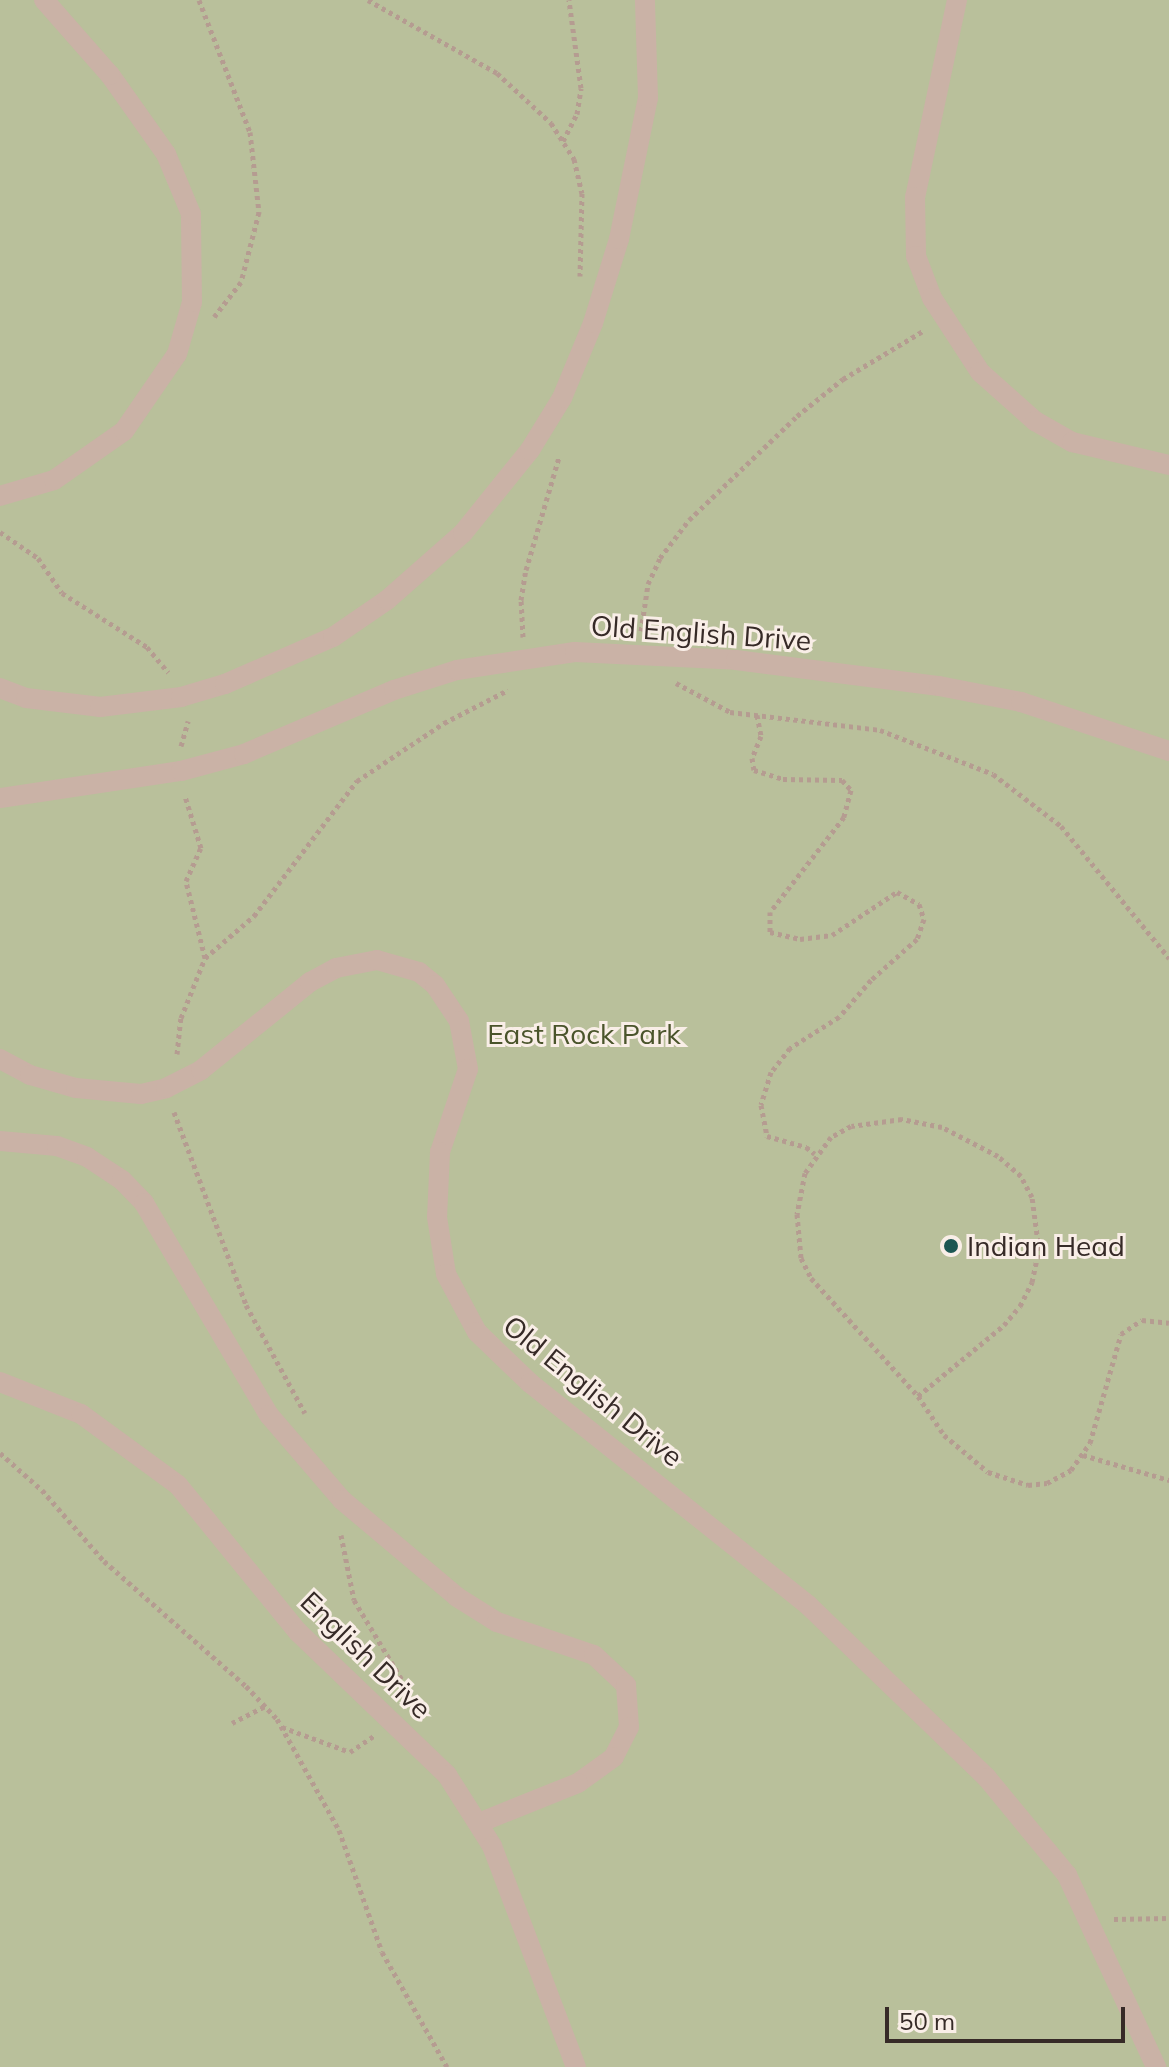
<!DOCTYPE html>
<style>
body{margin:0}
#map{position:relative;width:1169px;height:2067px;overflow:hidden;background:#f2e4da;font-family:Mulish,sans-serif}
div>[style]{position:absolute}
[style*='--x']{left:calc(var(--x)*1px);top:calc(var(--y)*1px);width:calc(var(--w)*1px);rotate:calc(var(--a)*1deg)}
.green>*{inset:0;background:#b9c09b}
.path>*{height:5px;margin-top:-2.5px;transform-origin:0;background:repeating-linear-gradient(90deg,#b59c91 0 4px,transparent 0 8px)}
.minor>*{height:20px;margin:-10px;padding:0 10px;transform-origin:10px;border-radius:10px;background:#cab2a6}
.dots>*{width:22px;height:22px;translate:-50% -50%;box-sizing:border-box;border:4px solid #f9eee7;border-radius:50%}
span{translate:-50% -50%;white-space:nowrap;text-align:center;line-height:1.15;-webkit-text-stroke:6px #f9eee7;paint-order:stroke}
.street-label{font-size:28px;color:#362a27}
.park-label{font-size:28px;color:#4a542b}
.poi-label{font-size:28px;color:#362a27}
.left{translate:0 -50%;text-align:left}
.scale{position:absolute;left:885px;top:2007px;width:240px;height:36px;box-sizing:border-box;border:4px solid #362a27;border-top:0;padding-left:10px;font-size:24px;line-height:28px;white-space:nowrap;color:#362a27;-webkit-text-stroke:6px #f9eee7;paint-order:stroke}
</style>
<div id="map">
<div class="green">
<i style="clip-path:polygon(0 0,1169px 0,1169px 2067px,0 2067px)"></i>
</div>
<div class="path">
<i style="--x:199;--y:0;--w:142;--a:68.9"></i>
<i style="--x:250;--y:132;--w:81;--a:83.6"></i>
<i style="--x:259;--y:212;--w:72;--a:104.4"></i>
<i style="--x:241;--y:282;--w:44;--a:127.6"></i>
<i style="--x:368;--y:0;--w:148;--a:29.5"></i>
<i style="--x:497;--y:73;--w:74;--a:42.8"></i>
<i style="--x:551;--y:123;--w:43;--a:57.4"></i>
<i style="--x:574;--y:159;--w:35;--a:77"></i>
<i style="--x:582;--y:193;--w:83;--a:91.4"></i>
<i style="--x:563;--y:141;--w:30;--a:-63"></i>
<i style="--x:577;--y:114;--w:26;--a:-81"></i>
<i style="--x:581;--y:88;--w:89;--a:-97.8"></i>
<i style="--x:0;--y:532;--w:46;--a:34.4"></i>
<i style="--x:38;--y:558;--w:42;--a:55.6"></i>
<i style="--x:62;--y:593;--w:101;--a:32.4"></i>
<i style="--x:147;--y:647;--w:33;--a:50"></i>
<i style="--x:641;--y:631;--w:48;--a:-81.5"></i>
<i style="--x:648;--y:584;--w:29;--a:-65"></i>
<i style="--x:660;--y:558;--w:48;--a:-52.7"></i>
<i style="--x:689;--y:520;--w:150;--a:-43.9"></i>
<i style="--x:797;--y:416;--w:59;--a:-38.8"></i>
<i style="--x:843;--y:379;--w:93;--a:-31"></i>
<i style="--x:523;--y:637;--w:37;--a:-93"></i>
<i style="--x:521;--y:600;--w:30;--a:-81"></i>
<i style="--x:526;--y:570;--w:118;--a:-73.7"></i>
<i style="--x:676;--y:683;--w:61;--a:28.2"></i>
<i style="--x:730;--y:712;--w:151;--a:6.8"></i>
<i style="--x:880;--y:730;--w:121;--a:21.3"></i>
<i style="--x:993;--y:774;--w:86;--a:37.4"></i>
<i style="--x:1061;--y:826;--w:171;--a:50.7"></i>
<i style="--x:757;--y:715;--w:21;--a:79"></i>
<i style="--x:761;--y:736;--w:24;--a:112"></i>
<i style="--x:752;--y:758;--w:12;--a:81"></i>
<i style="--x:754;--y:770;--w:30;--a:17"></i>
<i style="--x:783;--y:779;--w:59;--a:1"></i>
<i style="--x:842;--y:780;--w:13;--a:48"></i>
<i style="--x:851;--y:790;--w:28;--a:105"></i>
<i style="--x:844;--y:817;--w:120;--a:127.9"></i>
<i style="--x:770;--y:912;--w:20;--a:90"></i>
<i style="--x:770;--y:932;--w:31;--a:13"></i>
<i style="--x:800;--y:939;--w:32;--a:-7"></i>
<i style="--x:832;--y:935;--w:78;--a:-33.5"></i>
<i style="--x:897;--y:892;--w:25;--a:29"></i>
<i style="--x:919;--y:904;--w:16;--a:72"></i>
<i style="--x:924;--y:919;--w:21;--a:109"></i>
<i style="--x:917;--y:939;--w:62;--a:138.3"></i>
<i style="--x:871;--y:980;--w:49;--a:130.9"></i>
<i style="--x:839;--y:1017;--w:58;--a:147.7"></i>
<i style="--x:790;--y:1048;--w:31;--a:128"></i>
<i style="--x:771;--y:1072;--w:34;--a:107"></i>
<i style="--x:761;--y:1105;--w:32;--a:79"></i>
<i style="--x:767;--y:1136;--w:41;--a:15.8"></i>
<i style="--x:806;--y:1147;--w:11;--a:38"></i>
<i style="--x:181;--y:746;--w:26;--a:-74"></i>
<i style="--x:205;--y:958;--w:65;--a:-40.6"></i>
<i style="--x:254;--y:916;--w:170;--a:-52.7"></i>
<i style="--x:357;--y:781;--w:105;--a:-33.7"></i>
<i style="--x:444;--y:723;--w:72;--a:-27.3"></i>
<i style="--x:177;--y:1054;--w:36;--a:-84"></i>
<i style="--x:181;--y:1018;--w:65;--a:-68.2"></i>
<i style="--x:205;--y:958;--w:79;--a:-103.9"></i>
<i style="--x:186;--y:881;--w:36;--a:-66"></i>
<i style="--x:201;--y:848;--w:54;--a:-107.1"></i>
<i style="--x:174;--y:1112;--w:206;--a:69.5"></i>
<i style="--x:246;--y:1305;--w:123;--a:61.4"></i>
<i style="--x:918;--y:1396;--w:112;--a:-39.5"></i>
<i style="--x:1004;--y:1325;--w:25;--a:-50"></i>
<i style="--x:1020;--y:1306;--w:27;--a:-63"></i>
<i style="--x:1032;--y:1282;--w:33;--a:-78"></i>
<i style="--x:1039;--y:1250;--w:53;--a:-97.5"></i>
<i style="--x:1032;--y:1197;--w:24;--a:-118"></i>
<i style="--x:1021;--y:1176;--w:30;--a:-139"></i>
<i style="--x:998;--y:1156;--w:63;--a:-152.6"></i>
<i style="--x:942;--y:1127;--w:41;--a:-168.7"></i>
<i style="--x:902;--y:1119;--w:51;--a:172.2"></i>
<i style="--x:851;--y:1126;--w:23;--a:151"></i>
<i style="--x:831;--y:1137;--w:44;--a:125.8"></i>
<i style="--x:805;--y:1173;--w:42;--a:101"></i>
<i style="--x:797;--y:1214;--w:44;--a:84.8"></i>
<i style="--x:801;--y:1258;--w:22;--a:63"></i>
<i style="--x:811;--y:1278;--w:159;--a:47.8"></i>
<i style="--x:918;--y:1396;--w:47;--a:56.3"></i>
<i style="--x:944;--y:1435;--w:57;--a:40.1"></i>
<i style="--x:988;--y:1472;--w:42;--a:18"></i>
<i style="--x:1028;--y:1485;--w:19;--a:-6"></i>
<i style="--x:1047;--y:1483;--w:27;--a:-28"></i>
<i style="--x:1071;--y:1470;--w:33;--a:-55"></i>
<i style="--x:1090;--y:1443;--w:113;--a:-74.1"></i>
<i style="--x:1121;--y:1334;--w:25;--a:-34"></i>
<i style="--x:1142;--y:1320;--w:27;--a:6"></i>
<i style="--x:0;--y:1453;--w:56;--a:41.4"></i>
<i style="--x:42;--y:1490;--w:94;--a:48.9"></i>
<i style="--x:104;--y:1561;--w:189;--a:41.4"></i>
<i style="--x:246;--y:1686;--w:45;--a:46.8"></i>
<i style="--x:277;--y:1719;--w:127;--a:60.8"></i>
<i style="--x:339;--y:1830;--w:129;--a:70.6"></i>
<i style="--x:382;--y:1952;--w:132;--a:60.5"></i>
<i style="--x:1083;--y:1455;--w:90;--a:16.2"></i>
<i style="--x:341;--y:1535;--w:66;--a:78.7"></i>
<i style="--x:354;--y:1600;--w:99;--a:59"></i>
<i style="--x:405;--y:1685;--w:18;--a:81"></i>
<i style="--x:232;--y:1723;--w:38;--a:-27"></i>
<i style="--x:282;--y:1727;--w:72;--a:20.2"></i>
<i style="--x:350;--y:1752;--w:29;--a:-34"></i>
<i style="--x:1114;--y:1919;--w:55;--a:-1"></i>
</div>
<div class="minor">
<i style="--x:957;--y:0;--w:201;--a:102"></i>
<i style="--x:915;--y:197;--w:59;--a:89"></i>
<i style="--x:916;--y:256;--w:45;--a:69.1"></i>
<i style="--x:932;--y:298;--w:88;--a:57"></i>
<i style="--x:980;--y:372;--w:74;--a:41.7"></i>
<i style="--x:1035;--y:421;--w:43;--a:29.6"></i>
<i style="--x:1072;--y:442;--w:100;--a:13.3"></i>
<i style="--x:0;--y:496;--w:56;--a:-16.5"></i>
<i style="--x:54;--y:480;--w:85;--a:-35"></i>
<i style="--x:124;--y:431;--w:93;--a:-55.5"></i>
<i style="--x:177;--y:354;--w:54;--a:-73.9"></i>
<i style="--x:192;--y:302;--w:88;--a:-90.7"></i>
<i style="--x:191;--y:214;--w:65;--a:-112.6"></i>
<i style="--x:166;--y:154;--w:97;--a:-125.3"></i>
<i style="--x:110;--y:75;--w:100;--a:-131.3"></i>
<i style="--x:0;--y:688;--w:28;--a:21"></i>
<i style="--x:26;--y:698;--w:75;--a:6.9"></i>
<i style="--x:100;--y:707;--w:82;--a:-7"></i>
<i style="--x:181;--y:697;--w:46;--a:-16.5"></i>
<i style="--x:225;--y:684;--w:118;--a:-23.5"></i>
<i style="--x:333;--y:637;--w:65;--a:-34.4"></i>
<i style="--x:387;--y:600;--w:101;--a:-41.4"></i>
<i style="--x:463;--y:533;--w:107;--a:-51.1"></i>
<i style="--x:530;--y:450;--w:61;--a:-58.4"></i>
<i style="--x:562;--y:398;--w:81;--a:-67.5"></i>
<i style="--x:593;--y:323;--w:88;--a:-72.8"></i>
<i style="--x:619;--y:239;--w:144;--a:-78.4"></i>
<i style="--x:648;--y:98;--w:98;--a:-91.8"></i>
<i style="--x:0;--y:798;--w:183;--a:-8.5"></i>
<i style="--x:181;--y:771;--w:65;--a:-15.1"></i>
<i style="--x:244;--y:754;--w:163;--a:-23.1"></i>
<i style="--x:394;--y:690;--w:66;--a:-17.6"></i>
<i style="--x:457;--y:670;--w:119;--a:-8.7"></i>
<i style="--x:575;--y:652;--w:161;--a:2.8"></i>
<i style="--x:736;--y:660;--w:205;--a:7.3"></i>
<i style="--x:939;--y:686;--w:84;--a:11"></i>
<i style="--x:1021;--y:702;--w:156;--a:18.3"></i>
<i style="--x:0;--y:1059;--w:34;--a:28"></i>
<i style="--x:30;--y:1075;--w:48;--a:15.8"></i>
<i style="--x:76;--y:1088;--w:65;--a:5.3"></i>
<i style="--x:141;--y:1094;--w:26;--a:-13"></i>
<i style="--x:166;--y:1088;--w:39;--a:-27"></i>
<i style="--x:201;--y:1070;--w:140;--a:-38.9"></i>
<i style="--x:310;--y:982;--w:30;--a:-28"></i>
<i style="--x:336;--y:968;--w:42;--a:-11"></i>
<i style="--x:377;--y:960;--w:44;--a:15.9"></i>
<i style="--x:419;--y:972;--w:21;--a:39"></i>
<i style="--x:435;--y:985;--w:43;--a:56.3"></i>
<i style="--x:459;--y:1021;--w:49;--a:79.4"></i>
<i style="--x:468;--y:1069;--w:88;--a:108.6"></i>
<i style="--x:440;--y:1152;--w:65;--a:92.6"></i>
<i style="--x:437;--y:1217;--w:58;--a:81"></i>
<i style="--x:446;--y:1274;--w:66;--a:61.9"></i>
<i style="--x:477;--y:1332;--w:74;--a:43.9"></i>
<i style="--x:530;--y:1383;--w:356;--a:38.6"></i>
<i style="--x:808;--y:1605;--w:249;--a:44"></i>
<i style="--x:987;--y:1778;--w:126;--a:50.5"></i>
<i style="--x:1067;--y:1875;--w:212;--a:65.1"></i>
<i style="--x:0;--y:1141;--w:57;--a:5"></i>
<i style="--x:57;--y:1146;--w:32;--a:20"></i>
<i style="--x:87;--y:1157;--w:42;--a:33.3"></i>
<i style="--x:122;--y:1180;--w:32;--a:46"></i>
<i style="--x:144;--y:1203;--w:246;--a:59.5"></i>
<i style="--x:269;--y:1415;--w:112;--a:49.3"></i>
<i style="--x:342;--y:1500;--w:150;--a:40.1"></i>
<i style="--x:457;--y:1597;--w:47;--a:32"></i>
<i style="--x:497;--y:1622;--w:102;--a:18.8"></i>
<i style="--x:594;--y:1655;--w:44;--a:43.2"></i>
<i style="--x:626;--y:1685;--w:42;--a:85.9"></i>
<i style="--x:629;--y:1727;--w:34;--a:117"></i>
<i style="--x:614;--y:1757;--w:44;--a:144.2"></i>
<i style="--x:578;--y:1783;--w:105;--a:158.1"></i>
<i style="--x:0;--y:1382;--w:87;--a:21.6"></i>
<i style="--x:81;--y:1414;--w:120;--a:36.2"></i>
<i style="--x:178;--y:1485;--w:190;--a:50.8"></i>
<i style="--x:298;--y:1632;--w:207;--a:43.8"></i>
<i style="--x:447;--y:1775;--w:84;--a:57.6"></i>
<i style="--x:492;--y:1846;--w:236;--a:69.2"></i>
</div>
<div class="dots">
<i style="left:951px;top:1246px;background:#1d5753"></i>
</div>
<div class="street-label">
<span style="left:701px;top:633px;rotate:4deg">Old English Drive</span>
<span style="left:593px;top:1391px;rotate:39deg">Old English Drive</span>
<span style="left:366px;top:1655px;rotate:44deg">English Drive</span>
</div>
<div class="park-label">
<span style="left:584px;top:1034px">East Rock Park</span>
</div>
<div class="poi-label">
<span class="left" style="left:967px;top:1246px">Indian Head</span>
</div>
<div class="scale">50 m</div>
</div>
